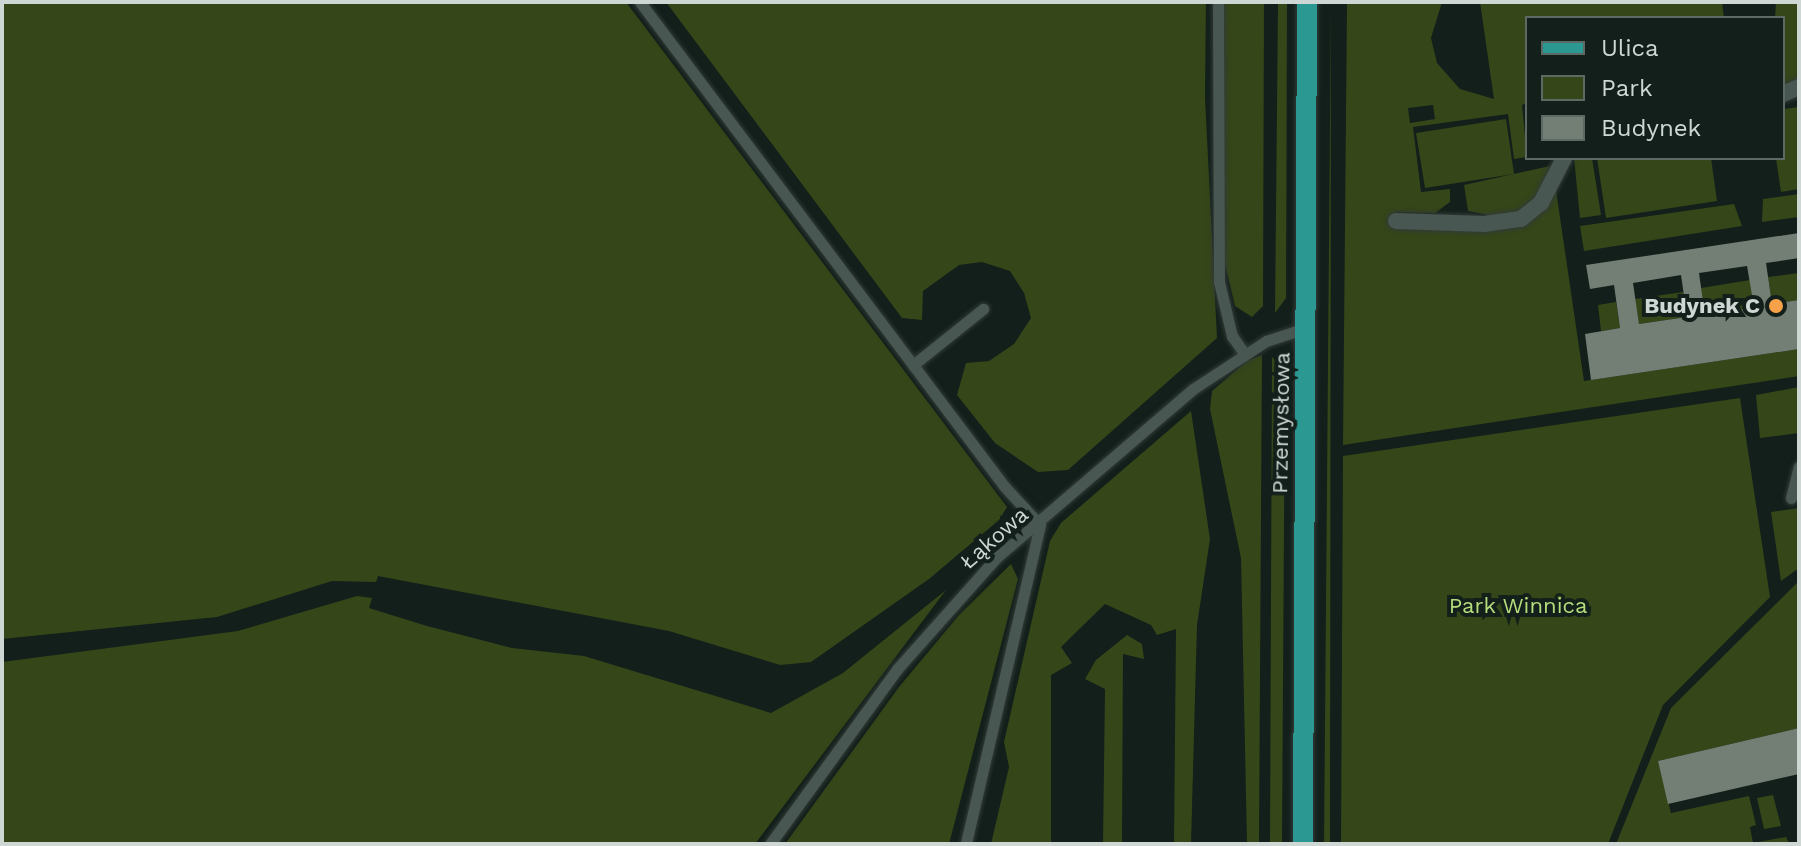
<!DOCTYPE html>
<meta charset="utf-8">
<style>
body{margin:0}
#map{position:relative;width:1801px;height:846px;overflow:hidden;background:#121f1a;font-family:"Work Sans",sans-serif}
div>[style]{position:absolute}
[style*='--x']{left:calc(var(--x)*1px);top:calc(var(--y)*1px);width:calc(var(--w)*1px);rotate:calc(var(--a)*1deg)}
.green>*{inset:0;background:#354619}
.building>*{inset:0;background:#737f75}
.roads{filter:drop-shadow(0 0 2px #323a37) drop-shadow(0 0 2px #323a37)}
.service>*{height:11px;margin:-5.5px;padding:0 5.5px;transform-origin:5.5px;border-radius:5.5px;background:#485751}
.pedestrian>*{height:16px;margin:-8px;padding:0 8px;transform-origin:8px;border-radius:8px;background:#485751}
.primary>*{height:20px;margin:-10px;padding:0 10px;transform-origin:10px;border-radius:10px;background:#2b9892}
.dots>*{width:22px;height:22px;translate:-50% -50%;box-sizing:border-box;border:4px solid #121f1a;border-radius:50%}
span{translate:-50% -50%;white-space:nowrap;text-align:center;line-height:1.15;-webkit-text-stroke:8px #121f1a;paint-order:stroke}
.poi-label{font-size:22px;color:#ced7d3;font-weight:700}
.right{translate:-100% -50%;text-align:right}
.street-label{font-size:22px;color:#ced7d3}
.park-label{font-size:22px;color:#b6dd7c}
.frame{position:absolute;inset:0;border:4px solid #ced7d3;pointer-events:none}
.legend{position:absolute;left:1525px;top:16px;width:260px;height:144px;box-sizing:border-box;background:#121f1a;border:2px solid #5d6964;margin:0;padding:10px 14px;list-style:none;font-size:24px;color:#ced7d3}
.legend li{display:flex;align-items:center;gap:16px;height:40px}
.legend b{width:40px;border:2px solid #5d6964}
</style>
<div id="map">
<div class="green">
<i style="clip-path:polygon(2px 2px,626px 2px,1007px 507px,999px 520px,929px 579px,811px 662px,780px 665px,669px 631px,378px 576px,376px 582px,332px 581px,217px 617px,2px 639px)"></i>
<i style="clip-path:polygon(666px 2px,1206px 2px,1205px 97px,1217px 338px,1068px 470px,1038px 472px,995px 443px,957px 395px,966px 363px,989px 361px,1014px 344px,1031px 318px,1024px 293px,1010px 271px,982px 262px,959px 265px,923px 291px,922px 320px,902px 318px)"></i>
<i style="clip-path:polygon(1221px 2px,1264px 2px,1263px 306px,1252px 317px,1235px 306px,1225px 264px)"></i>
<i style="clip-path:polygon(1278px 2px,1287px 2px,1286px 298px,1275px 313px)"></i>
<i style="clip-path:polygon(1331px 2px,1330px 844px,1324px 844px)"></i>
<i style="clip-path:polygon(evenodd,1347px 2px,1442px 2px,1431px 38px,1437px 63px,1460px 89px,1494px 99px,1480px 2px,1722px 2px,1724px 18px,1527px 18px,1527px 103px,1522px 105px,1527px 157px,1514px 159px,1508px 114px,1413px 127px,1421px 192px,1450px 189px,1450px 202px,1435px 213px,1396px 212px,1395px 227px,1511px 229px,1528px 222px,1556px 190px,1584px 381px,1799px 349px,1799px 376px,1343px 445px,1347px 2px,1433px 105px,1435px 119px,1410px 123px,1408px 108px,1433px 105px)"></i>
<i style="clip-path:polygon(1776px 2px,1799px 2px,1799px 79px,1783px 87px,1783px 18px,1775px 18px)"></i>
<i style="clip-path:polygon(1799px 107px,1799px 189px,1781px 192px,1776px 158px,1783px 158px,1783px 109px)"></i>
<i style="clip-path:polygon(1506px 119px,1514px 174px,1425px 188px,1416px 133px)"></i>
<i style="clip-path:polygon(1574px 158px,1592px 158px,1601px 215px,1580px 218px)"></i>
<i style="clip-path:polygon(1597px 158px,1711px 158px,1717px 201px,1606px 218px)"></i>
<i style="clip-path:polygon(1550px 166px,1538px 196px,1523px 211px,1505px 218px,1468px 211px,1464px 185px)"></i>
<i style="clip-path:polygon(1799px 194px,1799px 217px,1762px 222px,1763px 199px)"></i>
<i style="clip-path:polygon(1734px 204px,1742px 226px,1584px 251px,1580px 226px)"></i>
<i style="clip-path:polygon(1799px 273px,1799px 300px,1772px 304px,1768px 277px)"></i>
<i style="clip-path:polygon(1750px 280px,1754px 307px,1705px 315px,1701px 288px)"></i>
<i style="clip-path:polygon(1683px 292px,1687px 317px,1639px 324px,1635px 299px)"></i>
<i style="clip-path:polygon(1616px 302px,1620px 328px,1601px 331px,1598px 305px)"></i>
<i style="clip-path:polygon(1262px 355px,1259px 844px,1247px 844px,1241px 558px,1210px 409px,1212px 391px,1247px 361px)"></i>
<i style="clip-path:polygon(1272px 357px,1285px 371px,1282px 844px,1270px 844px)"></i>
<i style="clip-path:polygon(1799px 387px,1799px 433px,1760px 438px,1756px 395px)"></i>
<i style="clip-path:polygon(1740px 398px,1770px 597px,1663px 705px,1608px 844px,1341px 844px,1343px 456px)"></i>
<i style="clip-path:polygon(1191px 411px,1210px 539px,1197px 625px,1191px 844px,1174px 844px,1176px 629px,1157px 635px,1151px 625px,1105px 604px,1061px 647px,1072px 663px,1051px 675px,1051px 844px,991px 844px,1009px 767px,1004px 742px,1050px 541px,1061px 523px)"></i>
<i style="clip-path:polygon(1799px 508px,1799px 568px,1781px 581px,1771px 512px)"></i>
<i style="clip-path:polygon(1011px 564px,1018px 579px,949px 844px,785px 844px,899px 687px,959px 615px)"></i>
<i style="clip-path:polygon(1799px 581px,1799px 728px,1658px 761px,1671px 813px,1749px 796px,1756px 825px,1750px 827px,1753px 843px,1786px 837px,1790px 844px,1616px 844px,1671px 708px)"></i>
<i style="clip-path:polygon(946px 590px,755px 844px,2px 844px,2px 662px,238px 631px,357px 596px,372px 598px,369px 608px,427px 626px,512px 648px,584px 656px,771px 713px,843px 673px)"></i>
<i style="clip-path:polygon(1127px 635px,1142px 644px,1144px 659px,1123px 654px,1122px 844px,1103px 844px,1105px 689px,1085px 679px,1096px 660px)"></i>
<i style="clip-path:polygon(1773px 795px,1781px 826px,1764px 829px,1757px 798px)"></i>
</div>
<div class="building">
<i style="clip-path:polygon(evenodd,1799px 233px,1799px 258px,1766px 263px,1772px 304px,1799px 300px,1799px 349px,1591px 380px,1585px 334px,1620px 328px,1614px 285px,1590px 289px,1586px 265px,1799px 233px,1747px 266px,1754px 307px,1705px 315px,1699px 273px,1747px 266px,1799px 233px,1681px 275px,1687px 317px,1639px 324px,1633px 283px,1681px 275px)"></i>
<i style="clip-path:polygon(1799px 728px,1799px 774px,1668px 804px,1658px 761px)"></i>
</div>
<div class="roads">
<div class="service">
<i style="--x:640;--y:2;--w:606;--a:53.05"></i>
<i style="--x:1004;--y:486;--w:53;--a:47.3"></i>
<i style="--x:1040;--y:525;--w:327;--a:103.1"></i>
<i style="--x:1218;--y:2;--w:280;--a:89.8"></i>
<i style="--x:1219;--y:282;--w:56;--a:76.5"></i>
<i style="--x:1232;--y:336;--w:21;--a:55"></i>
<i style="--x:913;--y:365;--w:90;--a:-38.7"></i>
<i style="--x:1791;--y:498;--w:32;--a:-76"></i>
<i style="--x:770;--y:844;--w:218;--a:-54"></i>
<i style="--x:898;--y:668;--w:149;--a:-48.3"></i>
<i style="--x:997;--y:557;--w:258;--a:-40.6"></i>
<i style="--x:1193;--y:389;--w:87;--a:-33.3"></i>
<i style="--x:1266;--y:341;--w:42;--a:-18"></i>
</div>
<div class="pedestrian">
<i style="--x:1783;--y:94;--w:17;--a:-24"></i>
<i style="--x:1396;--y:221;--w:88;--a:2"></i>
<i style="--x:1484;--y:224;--w:37;--a:-8"></i>
<i style="--x:1521;--y:219;--w:26;--a:-39"></i>
<i style="--x:1541;--y:203;--w:51;--a:-62.9"></i>
</div>
<div class="primary">
<i style="--x:1303;--y:844;--w:842;--a:-89.73"></i>
</div>
</div>
<div class="dots">
<i style="left:1776px;top:306px;background:#f7a149"></i>
</div>
<div class="poi-label">
<span class="right" style="left:1760px;top:306px">Budynek C</span>
</div>
<div class="street-label">
<span style="left:1281px;top:423px;rotate:-89deg">Przemysłowa</span>
<span style="left:994px;top:538px;rotate:-41deg">Łąkowa</span>
</div>
<div class="park-label">
<span style="left:1518px;top:606px">Park Winnica</span>
</div>
<div class="frame"></div>
<ul class="legend">
<li><b style="height:10px;background:#2b9892"></b>Ulica</li>
<li><b style="height:22px;background:#354619"></b>Park</li>
<li><b style="height:22px;background:#737f75"></b>Budynek</li>
</ul>
</div>
